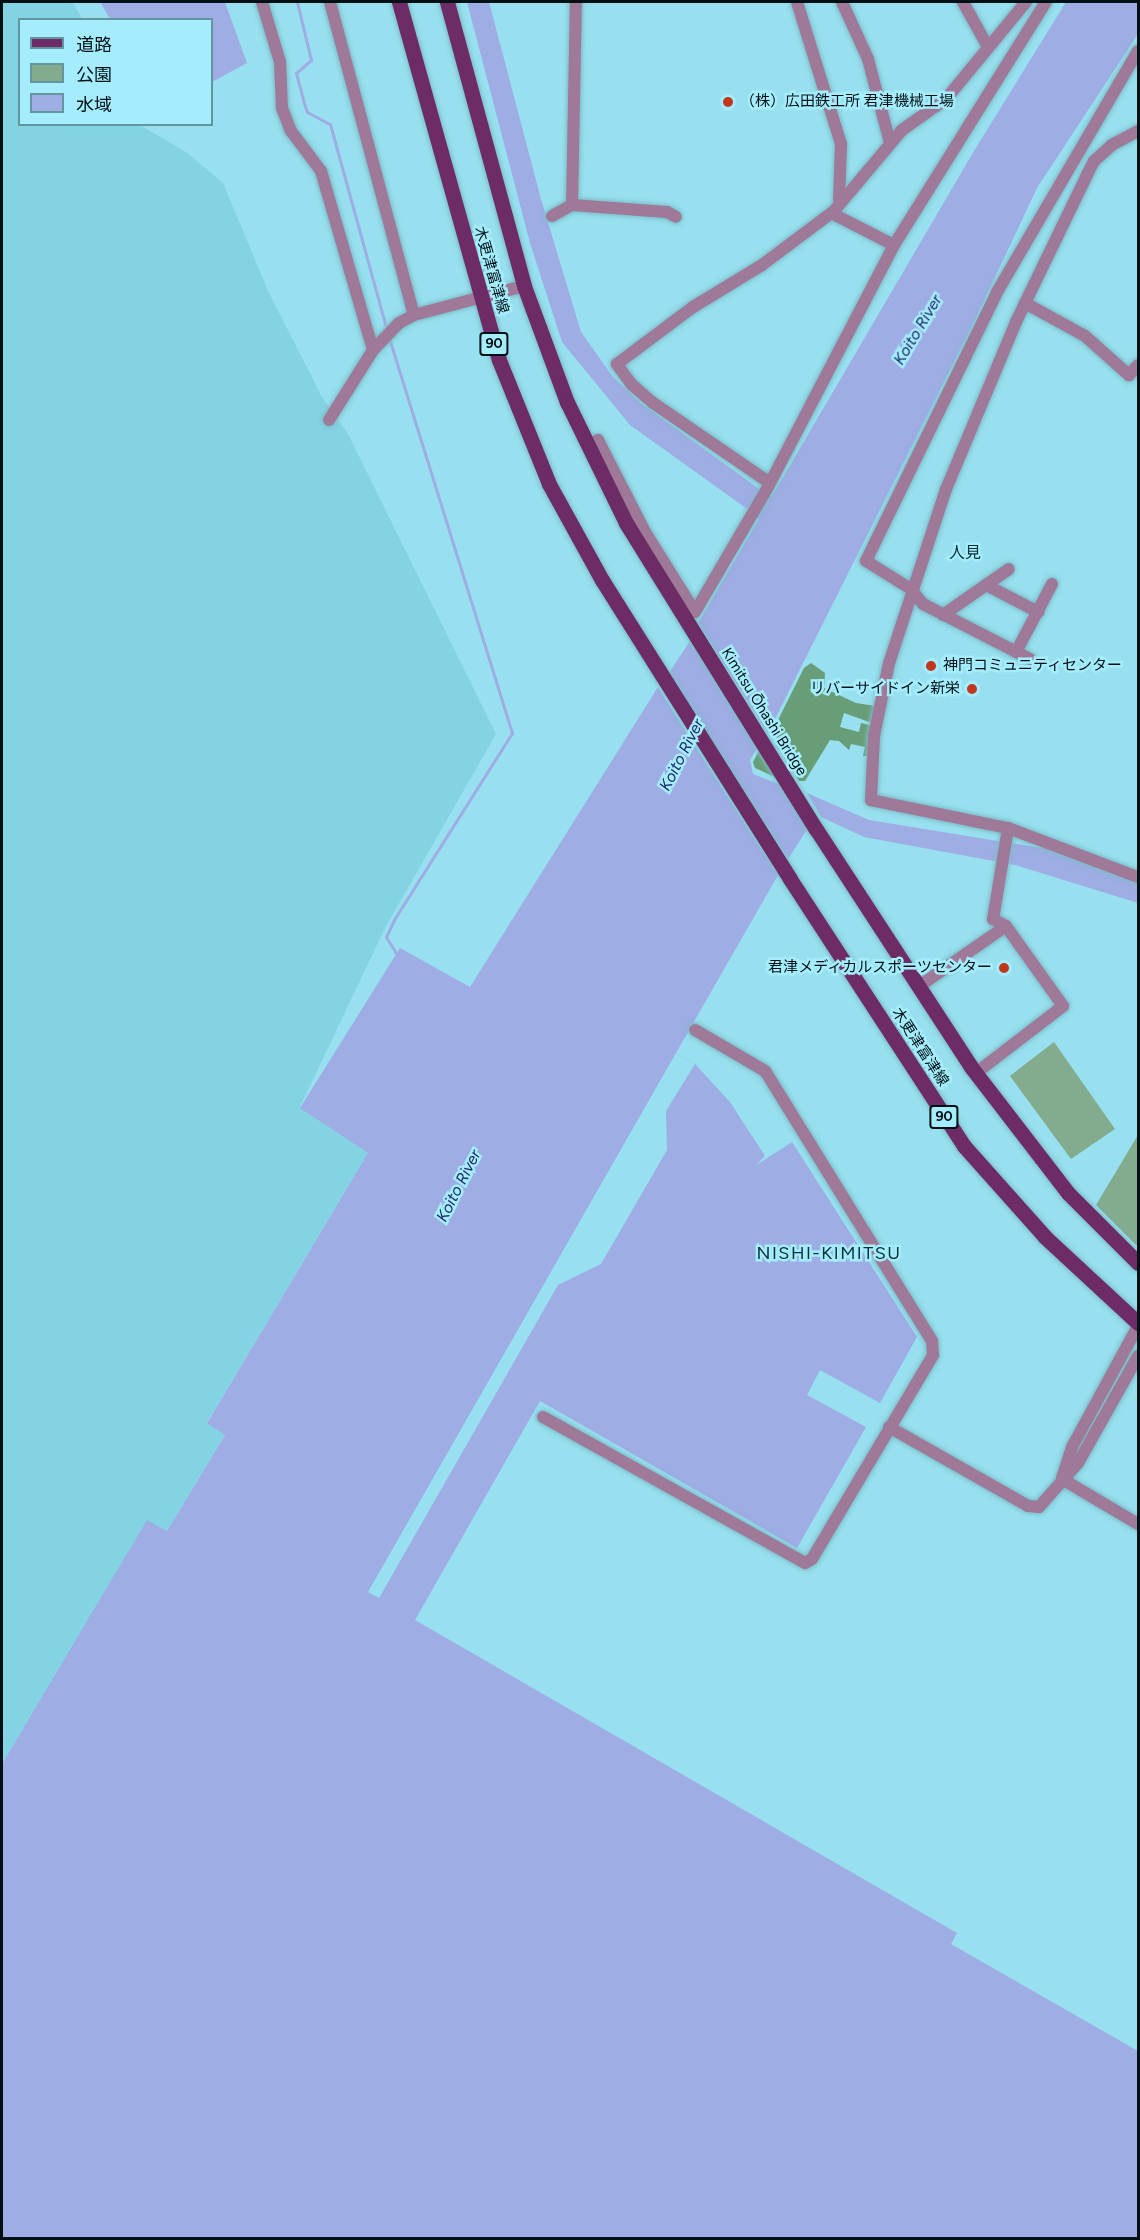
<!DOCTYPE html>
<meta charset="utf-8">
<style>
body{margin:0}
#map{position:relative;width:1140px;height:2240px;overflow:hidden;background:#98e0ef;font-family:Figtree,"Noto Sans JP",sans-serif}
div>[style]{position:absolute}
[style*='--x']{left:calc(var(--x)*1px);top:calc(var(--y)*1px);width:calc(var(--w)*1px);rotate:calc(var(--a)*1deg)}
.built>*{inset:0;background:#83d3e3}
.green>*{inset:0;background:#82ac8d}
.forest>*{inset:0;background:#689e77}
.water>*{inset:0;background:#9eade4}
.pier>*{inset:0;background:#98e0ef}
.stream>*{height:3px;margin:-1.5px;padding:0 1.5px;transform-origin:1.5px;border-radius:1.5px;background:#9eade4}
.roads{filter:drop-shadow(0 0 2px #7dbbc8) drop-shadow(0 0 2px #7dbbc8)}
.minor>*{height:12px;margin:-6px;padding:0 6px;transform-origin:6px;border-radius:6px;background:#9e7998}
.major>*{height:15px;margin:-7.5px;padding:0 7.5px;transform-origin:7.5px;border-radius:7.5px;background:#6d2c65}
.dots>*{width:16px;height:16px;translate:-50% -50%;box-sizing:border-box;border:3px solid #a5edfc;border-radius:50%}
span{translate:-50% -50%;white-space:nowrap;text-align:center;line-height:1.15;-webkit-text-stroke:5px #a5edfc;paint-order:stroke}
.shield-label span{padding:2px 4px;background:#a5edfc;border:2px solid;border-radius:4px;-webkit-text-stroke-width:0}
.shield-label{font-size:14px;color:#001116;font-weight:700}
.poi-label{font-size:15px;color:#001116}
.left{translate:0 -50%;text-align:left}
.right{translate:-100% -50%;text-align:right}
.street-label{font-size:15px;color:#001116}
.water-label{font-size:16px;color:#1e2666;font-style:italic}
.neighbourhood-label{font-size:16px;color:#073037}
.quarter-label{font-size:18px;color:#073037;letter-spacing:1.5px}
.frame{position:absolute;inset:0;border:3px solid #001116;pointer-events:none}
.legend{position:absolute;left:18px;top:18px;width:195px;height:108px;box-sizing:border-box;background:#a5edfc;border:2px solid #6395a0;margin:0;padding:8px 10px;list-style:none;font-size:18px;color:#001116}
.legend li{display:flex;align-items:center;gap:12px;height:30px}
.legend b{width:30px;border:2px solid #6395a0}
</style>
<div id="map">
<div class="built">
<i style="clip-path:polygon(2px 2px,73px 2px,82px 19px,20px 20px,20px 124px,140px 125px,186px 152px,223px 183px,268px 291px,322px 397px,348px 434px,496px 734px,385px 928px,300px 1107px,368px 1153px,207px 1422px,225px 1434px,167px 1531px,147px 1521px,2px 1764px)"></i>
</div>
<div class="green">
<i style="clip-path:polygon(1054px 1042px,1115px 1129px,1071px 1159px,1010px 1076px)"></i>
<i style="clip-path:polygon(1138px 1135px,1138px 1245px,1136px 1245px,1096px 1205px)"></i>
</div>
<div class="forest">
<i style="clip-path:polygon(811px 663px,825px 673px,824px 688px,856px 703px,876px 706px,872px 723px,844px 713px,840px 727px,859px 732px,861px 723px,873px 726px,867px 756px,863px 756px,865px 747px,851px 744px,849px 750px,839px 741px,830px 740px,805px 781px,799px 781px,776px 745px,779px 745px,774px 728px,804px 668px)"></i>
<i style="clip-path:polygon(759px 751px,777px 778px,755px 768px,753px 762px)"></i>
</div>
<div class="water">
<i style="clip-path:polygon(100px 2px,225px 2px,247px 63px,212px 82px,212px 20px,110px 19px)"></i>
<i style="clip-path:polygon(467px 2px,489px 2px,541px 199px,581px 332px,613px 377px,642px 404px,762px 491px,750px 511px,630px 425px,562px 342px,530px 243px)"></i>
<i style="clip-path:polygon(1066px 2px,1138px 2px,1138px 34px,1037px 188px,973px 324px,768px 733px,698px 623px,759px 519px,755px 515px,767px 494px,772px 496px,974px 151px)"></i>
<i style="clip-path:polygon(690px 641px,757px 748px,750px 760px,753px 774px,781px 785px,808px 828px,788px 859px,669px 673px)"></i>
<i style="clip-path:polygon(658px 687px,778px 875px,676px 1053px,695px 1064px,730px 1102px,765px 1156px,755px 1166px,792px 1142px,917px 1337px,880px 1403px,820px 1370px,807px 1395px,866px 1427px,797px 1548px,540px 1401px,415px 1620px,957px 1933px,951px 1944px,1138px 2051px,1138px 2238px,2px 2238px,2px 1764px,147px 1520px,167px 1531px,225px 1435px,207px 1423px,368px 1153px,300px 1108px,400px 948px,470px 987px)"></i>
<i style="clip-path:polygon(807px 793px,869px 820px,1054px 850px,1138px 882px,1138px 903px,1015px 865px,864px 837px,821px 817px)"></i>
</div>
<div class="pier">
<i style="clip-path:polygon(656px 684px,660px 685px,780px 878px,691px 740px)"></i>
<i style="clip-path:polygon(676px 1053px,695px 1064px,666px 1111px,667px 1150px,601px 1264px,558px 1285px,379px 1598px,368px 1592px)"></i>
</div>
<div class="stream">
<i style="--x:297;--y:2;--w:60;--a:76.4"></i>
<i style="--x:311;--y:60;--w:20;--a:139"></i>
<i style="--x:296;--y:73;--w:28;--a:75"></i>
<i style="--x:303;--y:100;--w:13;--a:72"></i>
<i style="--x:307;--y:112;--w:26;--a:28"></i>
<i style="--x:330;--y:124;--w:215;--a:74.6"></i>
<i style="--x:389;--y:338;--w:414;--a:72.7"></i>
<i style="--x:512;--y:733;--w:221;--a:122.3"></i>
<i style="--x:394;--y:920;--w:19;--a:115"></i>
<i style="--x:386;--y:937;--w:19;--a:58"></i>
</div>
<div class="roads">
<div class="minor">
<i style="--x:262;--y:2;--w:63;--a:73.3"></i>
<i style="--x:280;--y:62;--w:46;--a:87.5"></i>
<i style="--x:282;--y:108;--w:25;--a:69"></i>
<i style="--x:291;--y:131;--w:50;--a:53.1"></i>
<i style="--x:321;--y:171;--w:186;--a:73.8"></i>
<i style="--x:330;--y:2;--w:324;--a:75"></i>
<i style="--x:797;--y:2;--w:149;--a:72.8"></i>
<i style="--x:841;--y:144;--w:56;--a:92"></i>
<i style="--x:842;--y:2;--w:63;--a:65.5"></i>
<i style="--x:868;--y:59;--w:87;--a:75.3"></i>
<i style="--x:963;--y:2;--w:51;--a:60.9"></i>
<i style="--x:1138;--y:131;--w:30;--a:152"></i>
<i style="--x:1112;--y:145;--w:24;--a:138"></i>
<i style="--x:1094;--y:161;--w:16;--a:117"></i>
<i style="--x:1087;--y:175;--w:163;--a:115.8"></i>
<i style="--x:1016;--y:322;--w:181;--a:112.7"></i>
<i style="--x:946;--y:489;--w:183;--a:108.1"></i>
<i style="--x:889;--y:663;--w:75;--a:101.6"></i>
<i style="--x:874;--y:736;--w:64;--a:92.7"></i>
<i style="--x:871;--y:800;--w:140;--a:11.6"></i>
<i style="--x:1008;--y:828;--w:139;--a:20.7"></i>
<i style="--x:572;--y:205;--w:95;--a:4.2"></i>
<i style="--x:667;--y:212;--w:10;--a:29"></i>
<i style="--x:834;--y:211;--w:6;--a:59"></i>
<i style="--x:837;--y:216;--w:64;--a:27"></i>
<i style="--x:552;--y:216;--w:23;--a:-29"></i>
<i style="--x:572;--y:205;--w:203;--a:-88.9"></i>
<i style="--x:1025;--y:303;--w:68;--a:28.8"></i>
<i style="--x:1085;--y:336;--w:59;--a:41.6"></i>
<i style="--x:1129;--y:375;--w:13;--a:-48"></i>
<i style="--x:329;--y:420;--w:83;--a:-57.8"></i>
<i style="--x:373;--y:350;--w:37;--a:-46"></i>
<i style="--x:399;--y:323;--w:17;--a:-28"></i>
<i style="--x:414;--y:315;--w:114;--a:-14.8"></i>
<i style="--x:587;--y:445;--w:12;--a:-24"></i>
<i style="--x:598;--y:440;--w:103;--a:62.9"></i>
<i style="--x:645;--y:532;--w:94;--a:58"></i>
<i style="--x:695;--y:612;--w:143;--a:-59.7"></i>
<i style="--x:767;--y:489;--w:275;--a:-62.5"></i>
<i style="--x:894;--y:245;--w:287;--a:-58"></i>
<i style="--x:770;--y:483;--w:142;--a:-145.6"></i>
<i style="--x:653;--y:403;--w:28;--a:-139"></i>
<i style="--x:632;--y:385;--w:26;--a:-126"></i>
<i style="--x:617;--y:364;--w:95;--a:-36.9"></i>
<i style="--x:693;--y:307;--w:81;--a:-31.3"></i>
<i style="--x:762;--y:265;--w:90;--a:-36.9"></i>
<i style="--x:834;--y:211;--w:106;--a:-50"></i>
<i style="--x:902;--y:130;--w:54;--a:-35.2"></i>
<i style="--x:946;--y:99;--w:126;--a:-50.5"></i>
<i style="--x:986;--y:585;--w:59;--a:27.4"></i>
<i style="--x:943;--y:615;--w:80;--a:-34.9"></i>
<i style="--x:1016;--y:652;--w:77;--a:-62.1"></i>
<i style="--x:1030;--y:659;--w:120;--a:-152.8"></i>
<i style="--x:923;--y:604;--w:19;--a:-129"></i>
<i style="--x:911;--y:589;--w:53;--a:-148.1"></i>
<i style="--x:866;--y:561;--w:299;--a:-64"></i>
<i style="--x:997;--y:292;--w:279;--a:-59.7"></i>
<i style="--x:918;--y:987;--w:107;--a:-34.7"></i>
<i style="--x:976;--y:1073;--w:110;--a:-37.6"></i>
<i style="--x:1063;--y:1006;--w:98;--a:-125.5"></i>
<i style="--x:1006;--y:926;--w:15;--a:-152"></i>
<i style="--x:993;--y:919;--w:92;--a:-80.6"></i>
<i style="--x:543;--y:1417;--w:300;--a:29.1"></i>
<i style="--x:805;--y:1563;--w:8;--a:-30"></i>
<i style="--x:812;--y:1559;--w:237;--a:-59.3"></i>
<i style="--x:933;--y:1355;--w:14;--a:-94"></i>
<i style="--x:932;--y:1341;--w:317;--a:-121.7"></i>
<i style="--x:765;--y:1071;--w:81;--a:-149.6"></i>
<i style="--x:889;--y:1427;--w:160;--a:29.6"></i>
<i style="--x:1028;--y:1506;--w:11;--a:5"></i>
<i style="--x:1039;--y:1507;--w:59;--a:-48.4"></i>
<i style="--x:1078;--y:1463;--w:123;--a:-60.7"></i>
<i style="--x:1062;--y:1478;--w:33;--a:-72"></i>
<i style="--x:1072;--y:1447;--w:138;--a:-61.4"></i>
<i style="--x:1062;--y:1479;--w:88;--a:30.6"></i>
</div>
<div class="major">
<i style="--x:399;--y:2;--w:372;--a:74.4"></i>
<i style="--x:499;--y:360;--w:134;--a:68"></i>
<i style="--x:549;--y:484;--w:110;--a:61.1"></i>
<i style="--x:602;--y:580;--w:353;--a:57.8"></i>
<i style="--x:790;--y:879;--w:319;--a:56.9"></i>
<i style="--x:964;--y:1146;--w:122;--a:48.3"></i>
<i style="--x:1045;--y:1237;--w:127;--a:42.8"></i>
<i style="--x:447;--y:2;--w:294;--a:74.8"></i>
<i style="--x:524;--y:286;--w:124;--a:69.7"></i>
<i style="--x:567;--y:402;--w:135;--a:64"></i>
<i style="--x:626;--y:523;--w:360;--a:58.2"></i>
<i style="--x:816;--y:829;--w:284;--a:56.9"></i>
<i style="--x:971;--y:1067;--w:159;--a:52.4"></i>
<i style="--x:1068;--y:1193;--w:99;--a:45"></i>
</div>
</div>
<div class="dots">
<i style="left:728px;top:102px;background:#c1361d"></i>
<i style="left:931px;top:666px;background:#c1361d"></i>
<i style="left:972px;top:689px;background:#c1361d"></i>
<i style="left:1004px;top:968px;background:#c1361d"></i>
</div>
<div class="shield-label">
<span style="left:494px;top:344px">90</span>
<span style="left:944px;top:1117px">90</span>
</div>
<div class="poi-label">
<span class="left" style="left:740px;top:102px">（株）広田鉄工所 君津機械工場</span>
<span class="left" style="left:943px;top:666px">神門コミュニティセンター</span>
<span class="right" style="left:960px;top:689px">リバーサイドイン新栄</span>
<span class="right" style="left:992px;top:968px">君津メディカルスポーツセンター</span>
</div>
<div class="street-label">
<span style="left:491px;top:270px;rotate:74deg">木更津富津線</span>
<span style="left:764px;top:712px;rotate:58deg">Kimitsu Ōhashi Bridge</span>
<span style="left:920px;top:1047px;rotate:57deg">木更津富津線</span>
</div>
<div class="water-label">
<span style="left:918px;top:330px;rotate:-59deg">Koito River</span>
<span style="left:682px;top:755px;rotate:-63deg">Koito River</span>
<span style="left:459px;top:1186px;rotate:-63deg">Koito River</span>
</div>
<div class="neighbourhood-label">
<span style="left:965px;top:553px">人見</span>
</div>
<div class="quarter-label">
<span style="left:829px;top:1253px">NISHI-KIMITSU</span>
</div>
<div class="frame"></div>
<ul class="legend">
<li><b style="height:8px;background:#6d2c65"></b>道路</li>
<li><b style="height:16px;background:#82ac8d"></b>公園</li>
<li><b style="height:16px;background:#9eade4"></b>水域</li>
</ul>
</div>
